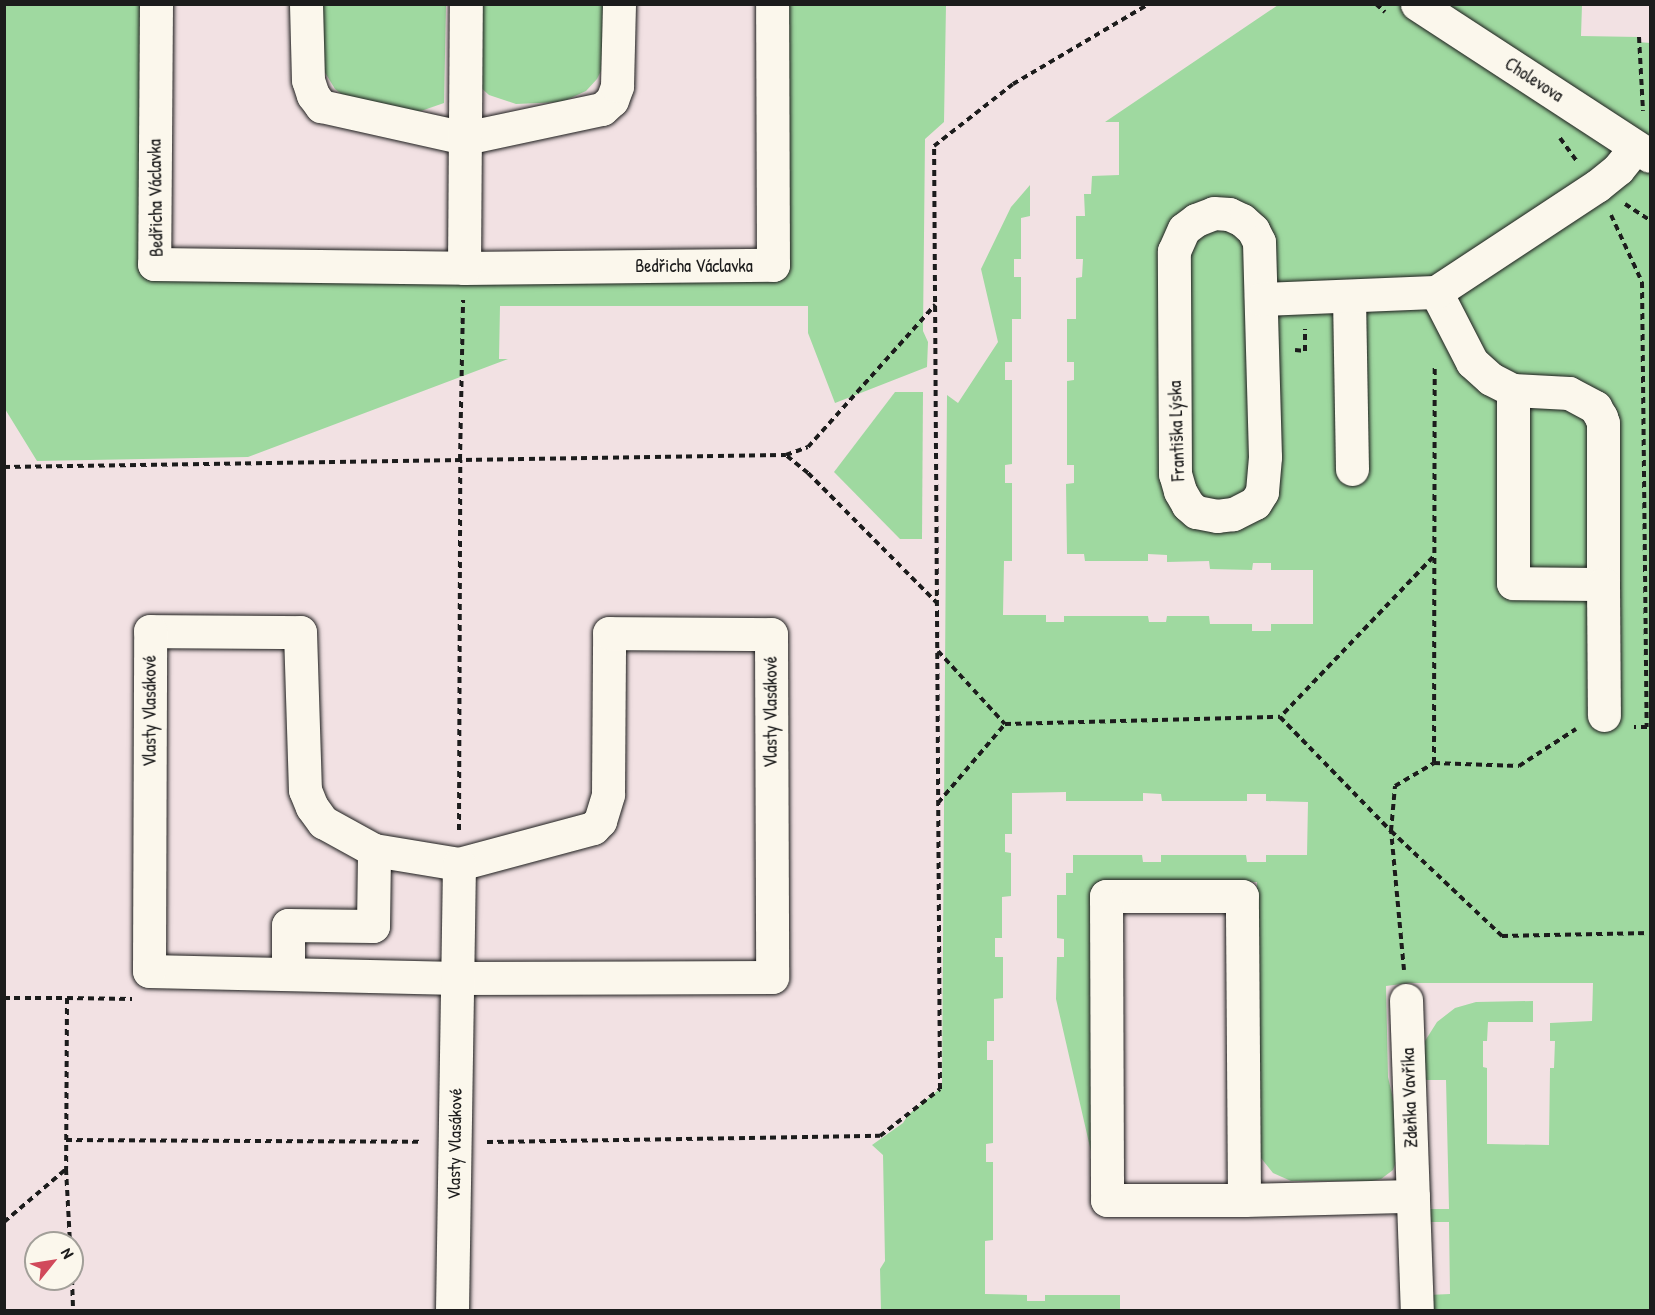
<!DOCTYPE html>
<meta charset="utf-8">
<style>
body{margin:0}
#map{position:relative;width:1655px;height:1315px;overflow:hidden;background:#f2e1e3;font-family:"Patrick Hand",sans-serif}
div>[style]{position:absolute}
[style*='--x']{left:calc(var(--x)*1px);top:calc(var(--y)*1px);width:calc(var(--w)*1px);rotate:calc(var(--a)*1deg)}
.green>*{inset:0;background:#9fd9a0}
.path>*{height:4px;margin-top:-2px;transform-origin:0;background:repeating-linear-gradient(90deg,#1c1c1c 0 6px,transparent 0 10.5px)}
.roads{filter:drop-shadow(0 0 2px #1c1c1c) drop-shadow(0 0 2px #1c1c1c)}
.minor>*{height:33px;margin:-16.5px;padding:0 16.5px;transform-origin:16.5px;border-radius:16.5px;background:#fbf7ec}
span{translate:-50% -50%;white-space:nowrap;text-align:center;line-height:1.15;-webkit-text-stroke:4.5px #fbf7ec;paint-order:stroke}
.street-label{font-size:18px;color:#1c1c1c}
.frame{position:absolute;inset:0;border:6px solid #1c1c1c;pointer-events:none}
.north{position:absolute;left:24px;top:1231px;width:60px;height:60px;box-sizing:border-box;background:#fbf7ec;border:2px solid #a29f99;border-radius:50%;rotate:60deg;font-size:16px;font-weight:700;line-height:24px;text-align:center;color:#1c1c1c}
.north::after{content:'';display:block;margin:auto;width:21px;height:27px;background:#d1495b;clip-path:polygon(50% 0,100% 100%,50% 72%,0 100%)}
</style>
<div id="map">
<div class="green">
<i style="clip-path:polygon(5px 5px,141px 5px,139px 256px,477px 279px,782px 280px,786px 276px,783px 5px,946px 5px,944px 122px,925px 139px,923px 331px,928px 342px,927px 367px,835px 403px,808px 333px,808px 306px,500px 306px,499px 359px,508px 359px,248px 457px,37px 461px,5px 409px)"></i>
<i style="clip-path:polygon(320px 5px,446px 5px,444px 103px,418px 112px,348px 99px,335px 89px,321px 66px)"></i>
<i style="clip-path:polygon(476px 5px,605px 5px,601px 71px,597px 79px,586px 91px,562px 102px,516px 104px,489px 95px,478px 85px)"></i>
<i style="clip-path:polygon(1278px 5px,1582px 5px,1581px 36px,1639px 37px,1638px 42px,1650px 43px,1650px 1310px,1428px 1310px,1428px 1295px,1450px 1294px,1449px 1222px,1428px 1222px,1427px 1209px,1449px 1209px,1446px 1080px,1422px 1080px,1425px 1041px,1437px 1022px,1455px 1008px,1476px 1002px,1533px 1001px,1533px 1022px,1488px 1022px,1487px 1041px,1483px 1041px,1483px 1067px,1487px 1068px,1487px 1144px,1549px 1145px,1550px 1068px,1554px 1068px,1555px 1041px,1550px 1041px,1550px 1023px,1592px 1021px,1593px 983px,1409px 983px,1386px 986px,1388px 1077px,1395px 1107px,1396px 1162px,1393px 1170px,1381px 1179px,1372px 1181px,1291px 1181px,1273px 1173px,1261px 1158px,1254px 1134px,1257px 882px,1096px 884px,1095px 1169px,1056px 999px,1057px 957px,1064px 957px,1064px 939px,1057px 938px,1057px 895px,1066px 895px,1066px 873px,1073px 873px,1073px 855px,1142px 855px,1143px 862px,1161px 862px,1161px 855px,1246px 855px,1247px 862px,1266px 862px,1266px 855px,1307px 855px,1308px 802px,1266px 801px,1266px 794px,1247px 794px,1247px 801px,1162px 801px,1161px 794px,1143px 793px,1143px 801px,1066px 801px,1066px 792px,1012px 793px,1012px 834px,1005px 834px,1005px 852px,1011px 853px,1011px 896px,1002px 897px,1002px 938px,995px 938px,995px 957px,1003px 957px,1003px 998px,994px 999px,994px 1041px,987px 1041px,987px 1060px,993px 1060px,993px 1143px,986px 1144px,986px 1162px,993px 1162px,993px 1240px,985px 1241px,985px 1294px,1027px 1295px,1027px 1301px,1045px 1301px,1045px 1295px,1120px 1295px,1120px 1310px,881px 1310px,880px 1269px,885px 1261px,883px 1155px,872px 1145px,903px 1123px,908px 1115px,942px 1087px,947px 395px,958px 403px,998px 342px,981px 269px,1011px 207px,1030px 185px,1030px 216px,1021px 218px,1021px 259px,1014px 259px,1014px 277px,1021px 277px,1021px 319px,1012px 319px,1012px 362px,1005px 362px,1005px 380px,1012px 380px,1012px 464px,1005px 465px,1005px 483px,1012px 483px,1012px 561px,1004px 561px,1003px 615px,1046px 615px,1046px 622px,1064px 622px,1064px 616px,1148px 616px,1149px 622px,1166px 622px,1167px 616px,1209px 616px,1210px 624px,1252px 624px,1252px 631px,1271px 631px,1271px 624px,1313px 624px,1313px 570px,1271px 570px,1271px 563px,1253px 563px,1252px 570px,1210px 569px,1209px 561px,1167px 562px,1167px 555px,1148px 554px,1148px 561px,1085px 561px,1084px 554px,1067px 554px,1066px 484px,1074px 483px,1074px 465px,1067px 465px,1067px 381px,1074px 380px,1074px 362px,1067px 362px,1067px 319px,1076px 319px,1076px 278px,1082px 277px,1083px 259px,1076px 259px,1076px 216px,1085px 216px,1084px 194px,1091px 194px,1092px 176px,1119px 175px,1119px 122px,1105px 122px)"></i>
<i style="clip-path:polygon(895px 392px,923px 392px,922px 539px,900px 539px,834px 472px)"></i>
</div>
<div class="path">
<i style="--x:1376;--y:4;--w:12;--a:42"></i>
<i style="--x:1639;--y:37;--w:74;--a:86.9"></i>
<i style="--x:1560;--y:138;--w:29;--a:54"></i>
<i style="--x:1625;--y:204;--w:30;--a:33"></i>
<i style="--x:1611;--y:215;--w:74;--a:65.2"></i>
<i style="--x:1642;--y:282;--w:445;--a:89.4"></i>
<i style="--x:1647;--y:727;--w:13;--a:180"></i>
<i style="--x:1295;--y:350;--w:10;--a:6"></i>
<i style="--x:1305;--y:351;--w:22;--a:-90"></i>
<i style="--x:787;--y:456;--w:27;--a:39"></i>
<i style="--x:808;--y:473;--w:183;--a:45.2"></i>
<i style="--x:4;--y:467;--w:782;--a:-0.88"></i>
<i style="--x:786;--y:455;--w:23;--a:-20"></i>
<i style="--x:808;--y:447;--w:191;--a:-48.2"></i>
<i style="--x:1433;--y:557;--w:221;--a:133.7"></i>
<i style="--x:1280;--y:717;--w:159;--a:45.8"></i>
<i style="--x:1391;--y:831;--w:153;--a:43.4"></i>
<i style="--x:1502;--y:936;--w:148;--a:-1.2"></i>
<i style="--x:938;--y:651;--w:99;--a:47.5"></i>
<i style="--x:1005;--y:724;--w:275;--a:-1.5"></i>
<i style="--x:1434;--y:763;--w:398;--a:-89.9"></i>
<i style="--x:938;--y:803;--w:104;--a:-49.7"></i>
<i style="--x:459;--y:830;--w:370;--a:-89.8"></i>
<i style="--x:460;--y:460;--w:160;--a:-88.9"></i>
<i style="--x:1404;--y:970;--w:140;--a:-95.3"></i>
<i style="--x:1391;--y:831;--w:45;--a:-84.9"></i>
<i style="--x:1395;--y:786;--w:45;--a:-30.5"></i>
<i style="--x:1434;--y:763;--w:85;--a:2"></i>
<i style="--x:1519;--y:766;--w:68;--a:-33"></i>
<i style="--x:4;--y:998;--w:63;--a:0"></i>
<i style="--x:67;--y:998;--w:171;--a:90.3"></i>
<i style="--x:66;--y:1169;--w:74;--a:86.9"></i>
<i style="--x:67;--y:998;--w:65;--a:0.9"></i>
<i style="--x:66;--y:1140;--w:356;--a:0.3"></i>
<i style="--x:487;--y:1142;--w:393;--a:-0.9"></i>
<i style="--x:880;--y:1136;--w:76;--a:-38.1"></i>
<i style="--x:940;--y:1089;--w:943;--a:-90.36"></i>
<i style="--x:934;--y:146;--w:100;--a:-38.1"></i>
<i style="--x:1013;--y:84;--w:158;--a:-30.5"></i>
<i style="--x:4;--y:1222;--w:82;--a:-40.5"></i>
<i style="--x:72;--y:1279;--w:31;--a:88"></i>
</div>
<div class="roads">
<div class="minor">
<i style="--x:156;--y:4;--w:260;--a:90.4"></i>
<i style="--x:154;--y:264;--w:310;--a:0.7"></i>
<i style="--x:464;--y:268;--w:309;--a:-0.6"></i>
<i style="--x:773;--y:265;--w:261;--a:-90.2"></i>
<i style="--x:306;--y:4;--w:76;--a:88.5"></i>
<i style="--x:308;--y:80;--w:16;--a:72"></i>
<i style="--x:313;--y:95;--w:14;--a:54"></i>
<i style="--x:321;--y:106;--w:148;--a:12.5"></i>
<i style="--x:465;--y:138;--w:140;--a:-12"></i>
<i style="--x:602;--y:109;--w:13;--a:-42"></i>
<i style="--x:612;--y:100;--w:15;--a:-70"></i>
<i style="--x:617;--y:86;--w:82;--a:-88.6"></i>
<i style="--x:1417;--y:4;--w:278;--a:33.1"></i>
<i style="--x:1214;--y:213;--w:15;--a:4"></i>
<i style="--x:1229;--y:214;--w:14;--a:25"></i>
<i style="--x:1242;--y:220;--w:15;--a:42"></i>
<i style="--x:1253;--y:230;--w:13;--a:63"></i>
<i style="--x:1259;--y:242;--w:215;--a:88.4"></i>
<i style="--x:1265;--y:457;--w:35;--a:95"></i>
<i style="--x:1262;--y:492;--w:13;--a:122"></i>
<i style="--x:1255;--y:503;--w:25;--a:153"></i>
<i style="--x:1233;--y:514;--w:16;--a:173"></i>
<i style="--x:1217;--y:516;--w:21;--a:-169"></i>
<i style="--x:1196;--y:512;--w:11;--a:-139"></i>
<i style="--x:1188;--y:505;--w:16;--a:-120"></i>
<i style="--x:1180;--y:491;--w:18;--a:-106"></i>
<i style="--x:1175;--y:474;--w:223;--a:-90.3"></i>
<i style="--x:1174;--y:251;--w:24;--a:-66"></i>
<i style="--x:1184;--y:229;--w:15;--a:-37"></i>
<i style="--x:1196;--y:220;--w:19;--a:-21"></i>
<i style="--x:464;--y:268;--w:264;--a:-89.6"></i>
<i style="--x:1436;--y:292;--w:79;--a:62.8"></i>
<i style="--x:1472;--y:362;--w:25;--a:42"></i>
<i style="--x:1491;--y:379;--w:25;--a:27"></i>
<i style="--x:1513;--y:390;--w:56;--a:3.1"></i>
<i style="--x:1569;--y:393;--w:30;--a:28"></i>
<i style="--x:1595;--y:407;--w:12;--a:59"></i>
<i style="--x:1601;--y:417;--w:6;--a:72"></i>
<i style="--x:1603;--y:423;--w:161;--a:90"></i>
<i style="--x:1603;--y:584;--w:90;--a:-179.4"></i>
<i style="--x:1513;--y:583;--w:193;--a:-90"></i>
<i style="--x:1349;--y:297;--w:172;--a:89"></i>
<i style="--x:1261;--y:299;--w:175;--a:-2.3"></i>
<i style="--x:1436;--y:292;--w:193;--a:-33.4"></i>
<i style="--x:1597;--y:186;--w:27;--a:-39"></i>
<i style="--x:1618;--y:169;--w:28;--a:-51"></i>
<i style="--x:1603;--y:584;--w:131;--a:89.6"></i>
<i style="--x:150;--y:631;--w:150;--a:0.4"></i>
<i style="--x:300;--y:632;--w:158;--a:88.2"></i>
<i style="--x:305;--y:790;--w:18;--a:68"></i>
<i style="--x:312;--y:807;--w:19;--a:54"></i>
<i style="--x:323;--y:822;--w:58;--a:28.8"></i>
<i style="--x:374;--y:850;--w:86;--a:9.4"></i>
<i style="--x:459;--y:864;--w:139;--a:-15"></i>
<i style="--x:593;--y:828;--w:10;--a:-45"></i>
<i style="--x:600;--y:821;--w:28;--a:-73"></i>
<i style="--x:608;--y:794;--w:161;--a:-89.6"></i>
<i style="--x:609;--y:633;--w:162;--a:0.4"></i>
<i style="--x:771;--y:634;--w:343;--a:89.8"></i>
<i style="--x:772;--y:977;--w:314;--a:179.8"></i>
<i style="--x:458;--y:978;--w:309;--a:-178.7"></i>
<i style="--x:149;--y:971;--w:340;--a:-89.8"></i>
<i style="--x:288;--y:973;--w:48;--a:-90"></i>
<i style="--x:288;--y:925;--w:85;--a:0.7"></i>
<i style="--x:373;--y:926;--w:76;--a:-89.2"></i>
<i style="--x:1406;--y:1000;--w:310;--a:88"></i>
<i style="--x:1244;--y:1200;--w:304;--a:-90.4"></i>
<i style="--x:1242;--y:896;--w:136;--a:180"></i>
<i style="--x:1106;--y:896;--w:304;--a:89.8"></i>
<i style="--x:1107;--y:1200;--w:137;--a:0"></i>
<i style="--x:1244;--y:1200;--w:169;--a:-1.4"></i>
<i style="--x:452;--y:1310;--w:446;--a:-89.1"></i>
</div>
</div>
<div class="street-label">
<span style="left:1534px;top:80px;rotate:33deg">Cholevova</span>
<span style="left:156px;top:198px;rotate:-91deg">Bedřicha Václavka</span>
<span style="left:694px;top:266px">Bedřicha Václavka</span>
<span style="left:1177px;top:431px;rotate:-92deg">Františka Lýska</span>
<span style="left:150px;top:711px;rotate:-90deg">Vlasty Vlasákové</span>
<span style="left:771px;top:712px;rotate:-90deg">Vlasty Vlasákové</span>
<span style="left:1410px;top:1098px;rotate:-92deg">Zdeňka Vavříka</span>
<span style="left:455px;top:1144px;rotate:-89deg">Vlasty Vlasákové</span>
</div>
<div class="frame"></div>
<div class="north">N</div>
</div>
